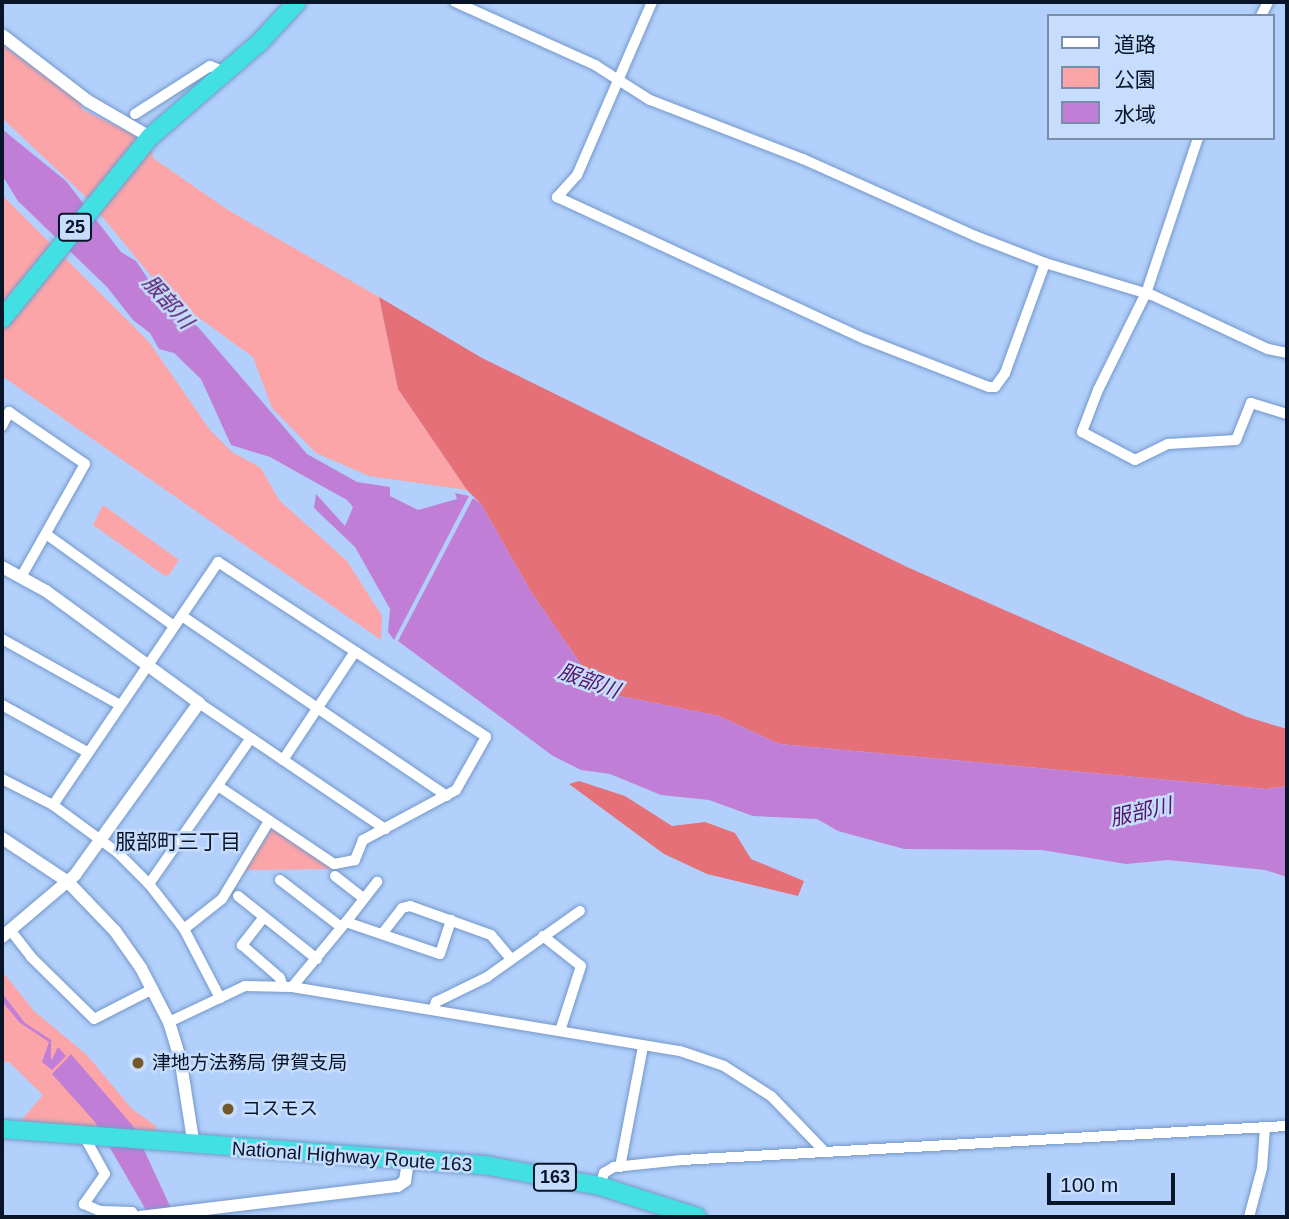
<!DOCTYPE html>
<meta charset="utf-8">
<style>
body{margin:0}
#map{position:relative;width:1289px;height:1219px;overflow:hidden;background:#b2d0fb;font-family:Helvetica,"Noto Sans JP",sans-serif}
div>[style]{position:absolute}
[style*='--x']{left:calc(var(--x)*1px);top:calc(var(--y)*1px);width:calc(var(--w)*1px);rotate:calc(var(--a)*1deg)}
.green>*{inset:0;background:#fca5a8}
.forest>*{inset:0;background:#e57078}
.water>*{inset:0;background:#c17ed7}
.roads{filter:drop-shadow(0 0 2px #7498ca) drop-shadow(0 0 2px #7498ca)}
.minor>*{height:10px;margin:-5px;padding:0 5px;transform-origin:5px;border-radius:5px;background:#fff}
.tertiary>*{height:12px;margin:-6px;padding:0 6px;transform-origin:6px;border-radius:6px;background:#fff}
.trunk>*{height:18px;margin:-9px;padding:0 9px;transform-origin:9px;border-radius:9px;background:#43e0e3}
.dots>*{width:19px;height:19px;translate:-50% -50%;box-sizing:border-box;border:4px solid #c6ddfd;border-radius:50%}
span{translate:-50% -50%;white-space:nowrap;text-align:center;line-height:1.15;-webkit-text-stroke:5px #c6ddfd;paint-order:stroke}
.shield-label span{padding:2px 5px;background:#c6ddfd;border:2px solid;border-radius:5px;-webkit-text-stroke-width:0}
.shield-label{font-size:18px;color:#081528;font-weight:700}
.poi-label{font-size:19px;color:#081528}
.left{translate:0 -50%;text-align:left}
.street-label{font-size:19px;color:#081528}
.water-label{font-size:21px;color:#541566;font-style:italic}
.neighbourhood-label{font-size:21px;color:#081528}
.frame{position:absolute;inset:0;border:4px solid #081528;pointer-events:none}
.legend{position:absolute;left:1047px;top:14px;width:228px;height:126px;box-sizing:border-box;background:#c6ddfd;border:2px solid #7a8da8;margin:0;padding:9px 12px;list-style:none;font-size:21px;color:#081528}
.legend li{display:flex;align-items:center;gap:14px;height:35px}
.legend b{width:35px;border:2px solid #7a8da8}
.scale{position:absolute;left:1047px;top:1173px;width:128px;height:32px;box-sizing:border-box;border:4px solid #081528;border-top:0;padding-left:9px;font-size:21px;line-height:24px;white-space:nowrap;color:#081528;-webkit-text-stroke:5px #c6ddfd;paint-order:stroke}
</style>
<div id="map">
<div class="green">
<i style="clip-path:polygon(2px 44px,79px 101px,83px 110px,139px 137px,152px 148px,153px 158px,228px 210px,379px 297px,398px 389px,467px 490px,369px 476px,316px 453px,272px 408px,253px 357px,166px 294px,86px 197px,2px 118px)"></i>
<i style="clip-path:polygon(2px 195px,149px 342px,210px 430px,232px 452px,261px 468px,279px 500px,347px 561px,382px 616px,381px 640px,2px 376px)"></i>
<i style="clip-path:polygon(103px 505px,179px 560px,169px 575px,165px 576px,93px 525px)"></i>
<i style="clip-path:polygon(273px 828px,333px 869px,244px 870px)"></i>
<i style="clip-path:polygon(2px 971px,34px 1011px,87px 1055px,132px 1109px,156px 1126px,158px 1137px,18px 1124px,43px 1095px,9px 1062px,2px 1062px)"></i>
</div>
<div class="forest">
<i style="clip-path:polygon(379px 297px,482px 358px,907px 567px,1247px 717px,1287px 729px,1287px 786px,1266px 789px,779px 744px,719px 716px,600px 692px,531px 592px,481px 504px,467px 490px,398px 389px)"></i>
<i style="clip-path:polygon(579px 781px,625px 796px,672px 826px,705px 822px,735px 833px,751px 859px,804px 881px,798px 896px,707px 874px,664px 854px,569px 784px)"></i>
</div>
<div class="water">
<i style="clip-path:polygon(2px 129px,66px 181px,121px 252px,136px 261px,160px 297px,198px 327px,307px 454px,357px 482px,390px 487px,390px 496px,418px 510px,457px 499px,455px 493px,469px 496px,394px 640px,388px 632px,390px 609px,355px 547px,314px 508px,316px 494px,345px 526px,353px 507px,347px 500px,270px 457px,231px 445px,201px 379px,174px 353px,159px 349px,150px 333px,133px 320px,107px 287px,18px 201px,2px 175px)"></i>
<i style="clip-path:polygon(473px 498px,481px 504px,531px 592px,600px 692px,719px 716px,779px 744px,1266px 789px,1287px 786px,1287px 877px,1265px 870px,1168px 860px,1126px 864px,1042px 850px,904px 849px,838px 831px,817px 819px,753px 816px,709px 800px,661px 795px,610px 774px,581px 770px,553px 756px,398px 641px)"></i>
<i style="clip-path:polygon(2px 993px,25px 1023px,51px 1040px,51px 1061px,58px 1047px,66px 1056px,52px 1070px,42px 1062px,49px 1042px,19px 1022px,2px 1001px)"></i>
<i style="clip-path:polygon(71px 1054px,133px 1126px,175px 1217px,150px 1217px,95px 1122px,52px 1074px)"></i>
</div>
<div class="roads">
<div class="minor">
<i style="--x:455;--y:2;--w:154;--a:24.2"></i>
<i style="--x:595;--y:65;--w:65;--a:32.5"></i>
<i style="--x:650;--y:100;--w:164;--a:21.1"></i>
<i style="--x:803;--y:159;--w:188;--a:24.1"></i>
<i style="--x:975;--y:236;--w:75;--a:21.1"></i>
<i style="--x:1045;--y:263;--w:112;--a:16.7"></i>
<i style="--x:1152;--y:295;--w:128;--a:25"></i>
<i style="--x:1268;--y:349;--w:19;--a:12"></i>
<i style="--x:652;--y:2;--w:189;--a:113.4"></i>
<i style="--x:577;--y:175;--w:30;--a:132"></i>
<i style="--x:557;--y:197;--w:339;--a:24.8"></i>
<i style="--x:865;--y:339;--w:133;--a:21.2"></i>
<i style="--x:989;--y:387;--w:6;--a:0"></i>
<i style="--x:995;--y:387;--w:17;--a:-54"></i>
<i style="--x:1005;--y:373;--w:117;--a:-70"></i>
<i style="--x:1261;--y:16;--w:16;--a:-63"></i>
<i style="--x:135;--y:114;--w:89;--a:-32.6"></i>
<i style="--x:210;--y:66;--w:16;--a:22"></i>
<i style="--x:1198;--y:138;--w:163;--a:108.5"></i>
<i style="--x:1146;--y:293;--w:108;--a:116.3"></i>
<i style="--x:1098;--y:390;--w:45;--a:110.9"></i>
<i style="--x:1082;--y:432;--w:60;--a:27.8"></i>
<i style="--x:1135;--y:460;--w:37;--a:-26"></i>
<i style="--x:1168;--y:444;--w:68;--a:-3.4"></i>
<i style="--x:1236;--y:440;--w:40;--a:-68"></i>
<i style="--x:1251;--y:403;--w:38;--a:17"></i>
<i style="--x:2;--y:426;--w:16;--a:-63"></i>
<i style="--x:9;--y:412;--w:92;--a:34.4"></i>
<i style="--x:85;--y:464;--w:130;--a:119.5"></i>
<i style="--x:46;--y:534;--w:158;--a:35.7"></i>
<i style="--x:182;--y:616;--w:320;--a:34.2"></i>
<i style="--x:2;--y:639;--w:135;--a:29.2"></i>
<i style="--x:199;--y:703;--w:225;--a:34.1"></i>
<i style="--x:2;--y:705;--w:97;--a:28.9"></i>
<i style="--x:283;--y:760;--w:128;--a:-56.4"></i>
<i style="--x:2;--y:779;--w:57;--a:27"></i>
<i style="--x:53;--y:805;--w:81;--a:36.4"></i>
<i style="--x:118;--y:853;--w:44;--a:45"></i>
<i style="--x:149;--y:884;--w:57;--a:52.1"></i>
<i style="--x:184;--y:929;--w:78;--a:62.4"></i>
<i style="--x:53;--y:805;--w:294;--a:-55.8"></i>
<i style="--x:218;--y:562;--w:320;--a:33.1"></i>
<i style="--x:486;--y:737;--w:61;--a:119.5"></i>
<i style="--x:456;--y:790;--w:106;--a:151.7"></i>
<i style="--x:363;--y:840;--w:22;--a:112"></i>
<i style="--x:355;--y:860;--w:21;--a:169"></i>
<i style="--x:334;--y:864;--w:140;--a:-146.1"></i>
<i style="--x:335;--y:876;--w:36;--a:38"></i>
<i style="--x:280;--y:880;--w:77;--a:37.6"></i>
<i style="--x:149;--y:884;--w:177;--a:-55.1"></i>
<i style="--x:238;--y:896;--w:101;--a:38.6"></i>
<i style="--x:264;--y:917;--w:36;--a:128"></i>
<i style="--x:242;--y:945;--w:50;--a:41"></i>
<i style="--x:280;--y:978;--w:9;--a:72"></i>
<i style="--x:346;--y:922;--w:51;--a:-52.2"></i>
<i style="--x:184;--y:929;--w:48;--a:-38.3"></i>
<i style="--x:222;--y:899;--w:91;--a:-58.9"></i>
<i style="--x:11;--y:931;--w:33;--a:52"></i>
<i style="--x:31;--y:957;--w:88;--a:44.5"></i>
<i style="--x:94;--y:1019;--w:66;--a:-27"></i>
<i style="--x:382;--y:934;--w:33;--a:-52"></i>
<i style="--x:402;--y:908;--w:8;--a:-14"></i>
<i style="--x:410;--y:906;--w:86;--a:19.7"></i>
<i style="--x:491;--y:935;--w:30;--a:50"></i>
<i style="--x:543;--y:936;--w:48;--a:38.3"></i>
<i style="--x:581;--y:966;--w:65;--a:107.9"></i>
<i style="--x:292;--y:987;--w:85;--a:-50.3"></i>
<i style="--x:346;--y:922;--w:99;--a:18.8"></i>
<i style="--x:440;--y:954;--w:36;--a:-72"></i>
<i style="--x:433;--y:1010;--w:9;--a:-69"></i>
<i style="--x:436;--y:1002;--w:57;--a:-26.1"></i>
<i style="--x:487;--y:977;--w:114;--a:-35.4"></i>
<i style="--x:169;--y:1022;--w:84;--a:-25.3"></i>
<i style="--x:245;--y:986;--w:47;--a:1.2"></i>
<i style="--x:292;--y:987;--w:393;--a:9.4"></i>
<i style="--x:680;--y:1051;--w:46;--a:18.8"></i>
<i style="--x:724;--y:1066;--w:56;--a:32.6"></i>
<i style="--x:771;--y:1096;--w:78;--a:46"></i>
<i style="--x:84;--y:1136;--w:43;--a:61.1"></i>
<i style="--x:105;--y:1174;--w:37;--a:125"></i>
<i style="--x:84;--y:1204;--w:17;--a:24"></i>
<i style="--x:100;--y:1211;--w:32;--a:2"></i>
<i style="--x:132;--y:1212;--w:6;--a:59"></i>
<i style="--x:620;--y:1167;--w:123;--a:-79.2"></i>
<i style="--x:600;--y:1186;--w:14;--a:-73"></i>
<i style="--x:604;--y:1173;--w:12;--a:-31"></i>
<i style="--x:614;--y:1167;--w:68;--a:-5.9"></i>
<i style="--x:682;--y:1160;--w:606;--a:-3.22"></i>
<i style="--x:1249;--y:1217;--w:51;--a:-75.1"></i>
<i style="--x:1262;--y:1168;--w:40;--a:-85.7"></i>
</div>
<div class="tertiary">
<i style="--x:2;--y:35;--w:108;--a:37.5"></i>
<i style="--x:88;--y:101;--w:72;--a:30.1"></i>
<i style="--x:2;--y:567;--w:50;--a:28.6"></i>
<i style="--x:46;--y:591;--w:190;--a:36.2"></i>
<i style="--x:199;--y:703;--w:212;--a:125.8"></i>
<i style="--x:75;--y:875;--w:96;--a:139.7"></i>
<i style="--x:2;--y:838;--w:79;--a:33.7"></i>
<i style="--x:68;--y:882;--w:68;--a:46.2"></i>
<i style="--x:115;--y:931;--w:45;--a:54.9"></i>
<i style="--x:141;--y:968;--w:61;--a:62.6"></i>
<i style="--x:169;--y:1022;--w:37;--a:73"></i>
<i style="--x:180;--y:1057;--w:90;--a:81.1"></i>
<i style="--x:140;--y:1217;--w:260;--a:-6.9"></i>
<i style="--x:398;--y:1186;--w:9;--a:-36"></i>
<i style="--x:405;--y:1181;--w:19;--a:-81"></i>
</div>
<div class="trunk">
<i style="--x:2;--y:319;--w:235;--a:-50.9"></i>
<i style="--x:150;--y:137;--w:144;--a:-40.8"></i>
<i style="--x:259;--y:43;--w:56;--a:-47.2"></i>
<i style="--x:2;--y:1129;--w:488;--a:4.3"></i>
<i style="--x:489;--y:1166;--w:113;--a:10.2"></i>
<i style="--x:600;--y:1186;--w:102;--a:17.7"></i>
</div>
</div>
<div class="dots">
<i style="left:138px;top:1063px;background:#74582b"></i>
<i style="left:228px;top:1109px;background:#74582b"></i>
</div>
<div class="shield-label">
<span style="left:75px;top:227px">25</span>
<span style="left:555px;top:1177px">163</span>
</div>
<div class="poi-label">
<span class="left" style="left:152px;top:1063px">津地方法務局 伊賀支局</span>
<span class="left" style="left:242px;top:1109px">コスモス</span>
</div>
<div class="street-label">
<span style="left:352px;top:1157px;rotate:4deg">National Highway Route 163</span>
</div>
<div class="water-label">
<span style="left:168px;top:302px;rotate:48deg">服部川</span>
<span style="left:589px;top:681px;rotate:20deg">服部川</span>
<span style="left:1141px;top:812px;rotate:-13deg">服部川</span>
</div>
<div class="neighbourhood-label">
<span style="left:178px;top:842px">服部町三丁目</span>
</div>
<div class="frame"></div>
<ul class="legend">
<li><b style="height:9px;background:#fff"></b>道路</li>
<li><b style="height:19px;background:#fca5a8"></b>公園</li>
<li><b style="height:19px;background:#c17ed7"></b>水域</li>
</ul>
<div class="scale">100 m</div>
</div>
